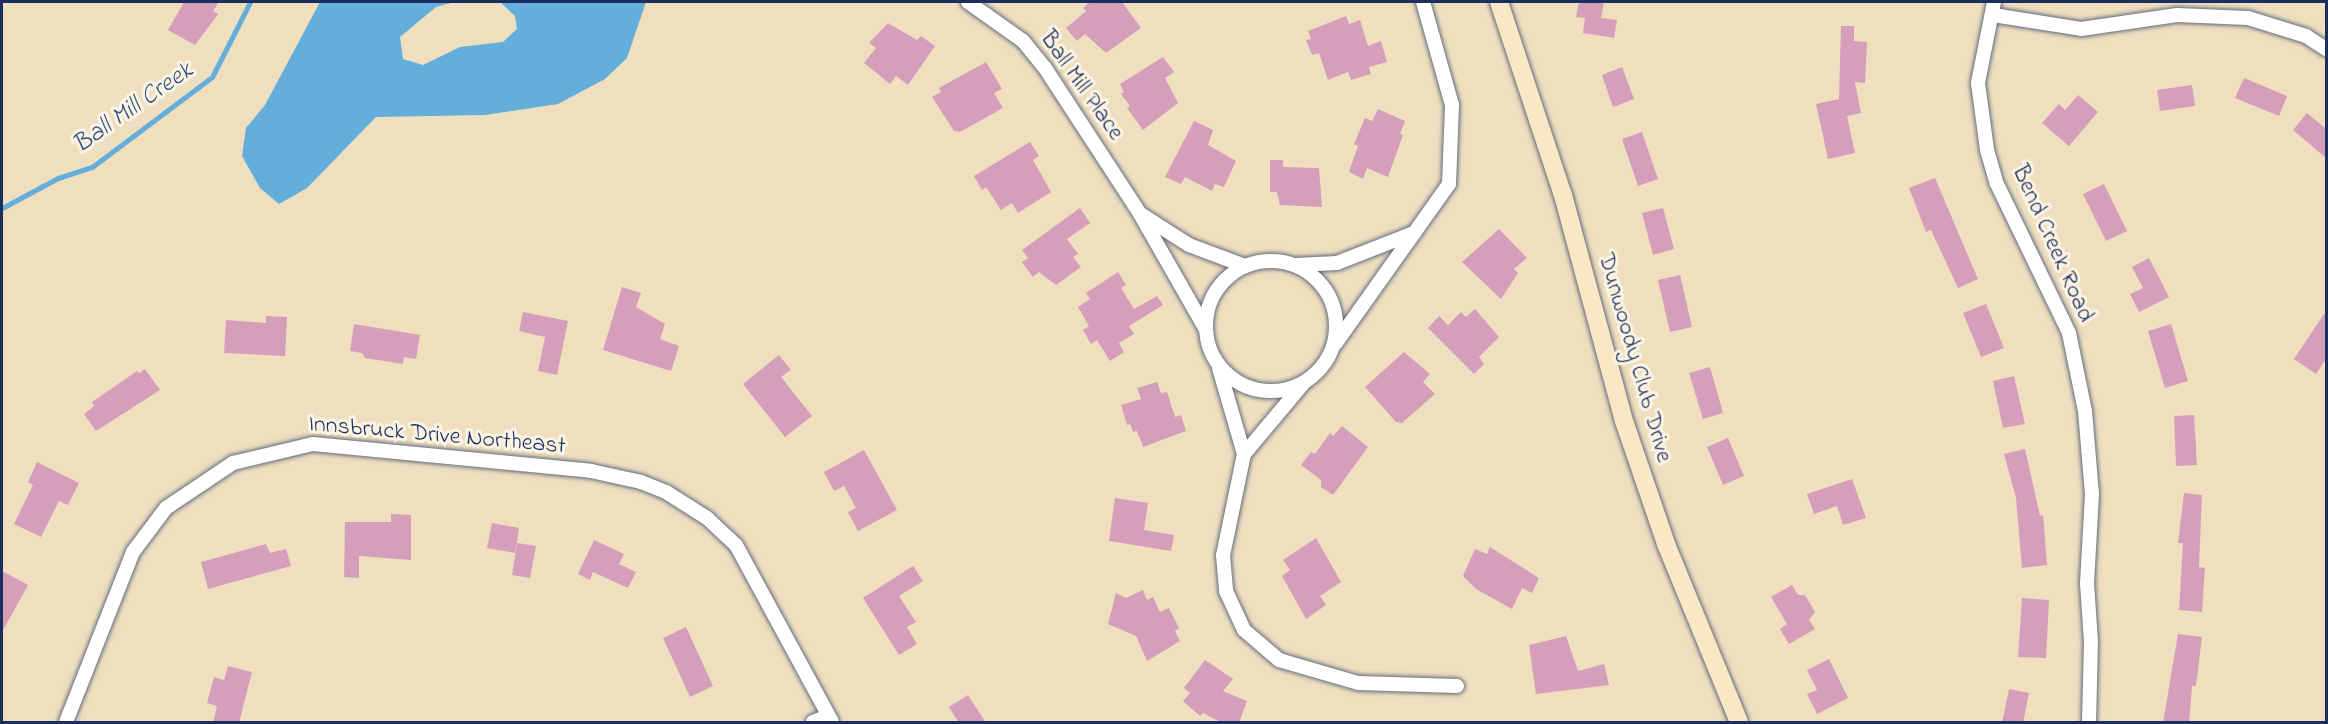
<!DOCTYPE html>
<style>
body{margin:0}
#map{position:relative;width:2328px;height:724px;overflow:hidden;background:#efdfbe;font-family:"Indie Flower",sans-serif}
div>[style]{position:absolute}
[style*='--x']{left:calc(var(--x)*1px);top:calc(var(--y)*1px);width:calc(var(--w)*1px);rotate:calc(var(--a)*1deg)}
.water>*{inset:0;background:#63aedb}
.stream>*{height:5px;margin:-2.5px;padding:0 2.5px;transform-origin:2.5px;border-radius:2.5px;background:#63aedb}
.building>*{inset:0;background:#d59fbc}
.roads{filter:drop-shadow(0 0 2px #656d80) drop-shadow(0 0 2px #656d80)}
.street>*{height:14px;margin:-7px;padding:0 7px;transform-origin:7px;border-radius:7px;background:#fff}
.street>.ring{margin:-7px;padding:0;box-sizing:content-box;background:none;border:14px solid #fff;border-radius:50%}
.secondary>*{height:18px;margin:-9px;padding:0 9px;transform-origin:9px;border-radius:9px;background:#fae7c3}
span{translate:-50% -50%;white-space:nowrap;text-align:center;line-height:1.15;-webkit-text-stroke:6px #fcf5e5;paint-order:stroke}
.street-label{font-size:24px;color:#1b2f5e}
.water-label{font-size:26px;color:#315584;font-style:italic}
.frame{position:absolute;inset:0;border:3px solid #1b2f5e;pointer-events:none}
</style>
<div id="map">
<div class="water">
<i style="clip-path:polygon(320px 2px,455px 2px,436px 7px,400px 37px,403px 59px,423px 65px,460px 47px,503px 42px,517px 29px,515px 16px,500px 2px,646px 2px,627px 58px,605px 79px,558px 104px,485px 115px,376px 117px,307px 188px,279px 204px,260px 188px,242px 156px,246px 128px,265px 105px)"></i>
</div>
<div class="stream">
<i style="--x:2;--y:208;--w:64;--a:-28.2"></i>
<i style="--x:58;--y:178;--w:36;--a:-18"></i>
<i style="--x:92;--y:167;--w:150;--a:-36.9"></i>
<i style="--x:212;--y:77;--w:84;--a:-63.1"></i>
</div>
<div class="building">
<i style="clip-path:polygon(184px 2px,219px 2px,213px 11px,218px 14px,195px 45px,168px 30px)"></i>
<i style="clip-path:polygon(1090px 2px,1122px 2px,1141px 28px,1106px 53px,1085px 34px,1077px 41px,1066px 28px,1086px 11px,1083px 8px)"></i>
<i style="clip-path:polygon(1579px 2px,1604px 2px,1601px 18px,1617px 20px,1614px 38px,1583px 33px,1585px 18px,1576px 17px)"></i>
<i style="clip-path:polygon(1346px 16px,1349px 24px,1360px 20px,1368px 46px,1381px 41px,1387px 62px,1369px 67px,1371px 74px,1351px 80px,1348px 72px,1328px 80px,1319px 53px,1312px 55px,1306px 40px,1311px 39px,1308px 31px)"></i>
<i style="clip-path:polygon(888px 23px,917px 40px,921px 36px,935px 46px,908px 85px,896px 76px,890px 84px,864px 63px,876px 48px,869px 43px)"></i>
<i style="clip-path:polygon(1841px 26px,1854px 26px,1854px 41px,1867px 42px,1865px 83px,1855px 82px,1861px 113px,1847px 116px,1855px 153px,1828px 159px,1816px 104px,1839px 99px)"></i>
<i style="clip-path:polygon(1163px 57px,1174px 72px,1165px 78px,1178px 103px,1143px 130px,1127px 108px,1130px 106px,1121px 94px,1124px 92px,1120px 84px)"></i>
<i style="clip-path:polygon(986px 62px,1002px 89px,994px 93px,1003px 108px,960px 132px,954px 131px,932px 97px,941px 92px,939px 88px)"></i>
<i style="clip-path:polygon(1622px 67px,1634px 99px,1613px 107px,1602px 75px)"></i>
<i style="clip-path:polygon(2244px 78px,2287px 96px,2279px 116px,2235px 98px)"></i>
<i style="clip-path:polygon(2192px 85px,2195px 106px,2160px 111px,2157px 90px)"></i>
<i style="clip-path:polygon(2078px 95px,2098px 112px,2069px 146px,2042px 123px,2059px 104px,2065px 110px)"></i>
<i style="clip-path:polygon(1378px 109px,1405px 121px,1400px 134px,1403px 135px,1388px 177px,1367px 168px,1363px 179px,1349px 172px,1358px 146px,1354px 144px,1365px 118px,1372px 121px)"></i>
<i style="clip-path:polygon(2307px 113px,2326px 129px,2326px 158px,2293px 130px)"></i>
<i style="clip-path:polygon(1194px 121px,1213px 130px,1208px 145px,1236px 161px,1224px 187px,1215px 184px,1212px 191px,1185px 177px,1181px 184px,1165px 177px)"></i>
<i style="clip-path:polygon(1642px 132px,1658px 179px,1638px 186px,1622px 139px)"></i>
<i style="clip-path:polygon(1030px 142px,1039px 156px,1033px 160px,1051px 192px,1018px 213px,1012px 203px,1001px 210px,986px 187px,982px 190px,974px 176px)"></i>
<i style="clip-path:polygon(1270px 160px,1283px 160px,1283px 167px,1319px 168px,1322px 207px,1280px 205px,1277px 192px,1270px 192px)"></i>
<i style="clip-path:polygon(1935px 178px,1978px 279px,1958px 288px,1931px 230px,1926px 232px,1909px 188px)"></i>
<i style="clip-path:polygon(2104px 184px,2127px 231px,2106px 241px,2083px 194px)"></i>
<i style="clip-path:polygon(1080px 208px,1090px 223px,1067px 239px,1078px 254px,1073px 257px,1081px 267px,1056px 285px,1039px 272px,1033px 277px,1022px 262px,1028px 258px,1022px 250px)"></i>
<i style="clip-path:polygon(1663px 208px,1674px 249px,1653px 255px,1642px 213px)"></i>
<i style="clip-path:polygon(1499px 229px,1527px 258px,1514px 269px,1518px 273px,1501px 299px,1462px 262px)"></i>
<i style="clip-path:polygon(2149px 258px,2169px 297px,2139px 312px,2130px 294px,2143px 288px,2132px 267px)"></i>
<i style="clip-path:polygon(1118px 272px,1126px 285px,1121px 288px,1134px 309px,1157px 296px,1163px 305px,1129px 326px,1134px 334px,1119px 343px,1124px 352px,1110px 361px,1097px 340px,1091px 344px,1083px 330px,1089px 326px,1078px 307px,1090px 299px,1086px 293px)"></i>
<i style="clip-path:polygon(1680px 275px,1692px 327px,1670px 332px,1658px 280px)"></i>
<i style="clip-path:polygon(622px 287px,641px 293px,636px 307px,665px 324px,660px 339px,679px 346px,671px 371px,603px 350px)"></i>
<i style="clip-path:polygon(1986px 304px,2004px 348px,1981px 357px,1963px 313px)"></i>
<i style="clip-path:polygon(1475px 309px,1499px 337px,1479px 357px,1484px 364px,1474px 374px,1428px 328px,1439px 316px,1448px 325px,1461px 312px,1466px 317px)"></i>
<i style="clip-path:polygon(2326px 311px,2326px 359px,2316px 374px,2294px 359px)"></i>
<i style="clip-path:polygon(523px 312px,568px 321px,557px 375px,538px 371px,545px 337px,519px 331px)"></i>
<i style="clip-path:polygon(266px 316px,287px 317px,285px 356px,224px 353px,226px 320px,266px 323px)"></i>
<i style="clip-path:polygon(354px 324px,420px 335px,416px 359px,404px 357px,403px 364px,365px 358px,362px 353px,350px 351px)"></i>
<i style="clip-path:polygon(2171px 324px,2188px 381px,2165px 388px,2148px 331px)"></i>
<i style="clip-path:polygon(1404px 352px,1430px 374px,1423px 382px,1435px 394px,1402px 423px,1396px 422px,1365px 387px)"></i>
<i style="clip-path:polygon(779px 355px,791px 370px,781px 377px,812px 416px,785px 437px,743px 384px)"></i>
<i style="clip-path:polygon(1710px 367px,1723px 413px,1703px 419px,1689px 373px)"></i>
<i style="clip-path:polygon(145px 369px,160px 390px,96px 431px,84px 414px,94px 406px,92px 402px,137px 371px,139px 373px)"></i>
<i style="clip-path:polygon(2014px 376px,2025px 424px,2003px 428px,1993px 381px)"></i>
<i style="clip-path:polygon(1157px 382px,1161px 393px,1167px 392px,1175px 417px,1181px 415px,1186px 431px,1143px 447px,1137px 431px,1133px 432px,1130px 424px,1127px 425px,1121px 405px,1141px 399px,1137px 388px)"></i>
<i style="clip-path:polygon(2194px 415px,2197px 465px,2176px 466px,2174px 416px)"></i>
<i style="clip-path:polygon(1342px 426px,1368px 447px,1333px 495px,1321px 487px,1321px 480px,1301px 465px,1311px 452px,1315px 454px,1330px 433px,1333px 436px)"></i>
<i style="clip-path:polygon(1728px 438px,1744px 476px,1723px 485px,1707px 447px)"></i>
<i style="clip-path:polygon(2025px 449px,2040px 516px,2043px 515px,2047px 565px,2022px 568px,2016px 498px,2004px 454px)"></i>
<i style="clip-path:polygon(864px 450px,897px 510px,858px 531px,848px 512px,856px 508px,844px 486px,834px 491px,824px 472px)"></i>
<i style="clip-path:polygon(37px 462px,79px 483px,68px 505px,59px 501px,41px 537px,14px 524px,33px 485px,28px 482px)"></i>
<i style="clip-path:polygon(1852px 479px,1866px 518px,1843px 525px,1837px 506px,1814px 514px,1807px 494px)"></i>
<i style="clip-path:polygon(2184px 493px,2202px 495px,2199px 567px,2205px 568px,2202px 612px,2179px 610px,2183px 543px,2178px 543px)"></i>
<i style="clip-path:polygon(1115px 498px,1148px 503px,1144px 530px,1174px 535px,1171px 551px,1109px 541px)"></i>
<i style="clip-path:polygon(391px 514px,411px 515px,411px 560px,359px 556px,359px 578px,344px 577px,345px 522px,391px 522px)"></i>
<i style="clip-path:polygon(492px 523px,519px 528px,515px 553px,487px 548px)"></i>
<i style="clip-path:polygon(1316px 538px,1341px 582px,1320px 596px,1326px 605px,1306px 619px,1282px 576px,1290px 570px,1283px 560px)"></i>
<i style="clip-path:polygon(594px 540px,624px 554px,619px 564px,636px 572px,628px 588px,593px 572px,590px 580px,578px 574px)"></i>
<i style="clip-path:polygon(517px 543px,536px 546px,530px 578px,512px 575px)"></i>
<i style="clip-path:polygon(266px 544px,270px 553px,286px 549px,291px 566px,208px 589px,201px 562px)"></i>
<i style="clip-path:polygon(1490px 547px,1539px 578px,1532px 593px,1522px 588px,1512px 609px,1476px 589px,1463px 576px,1475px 549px,1487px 554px)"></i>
<i style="clip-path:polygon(913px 566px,923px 581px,899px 596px,916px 622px,907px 627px,917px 644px,899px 655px,863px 598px)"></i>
<i style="clip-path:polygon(2px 571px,28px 585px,2px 632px)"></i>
<i style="clip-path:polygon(1792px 585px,1798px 595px,1805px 595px,1815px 612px,1809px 620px,1815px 629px,1789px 644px,1780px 629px,1787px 624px,1771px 597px)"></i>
<i style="clip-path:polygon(1143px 590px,1147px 600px,1153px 597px,1160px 612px,1169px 608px,1179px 628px,1175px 631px,1180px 641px,1147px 661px,1136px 636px,1108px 624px,1116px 593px,1126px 598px)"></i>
<i style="clip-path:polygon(2022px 598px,2049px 600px,2046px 658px,2018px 657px)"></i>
<i style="clip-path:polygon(686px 627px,713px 686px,690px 697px,663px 638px)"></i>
<i style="clip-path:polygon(2178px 634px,2202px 637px,2196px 686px,2192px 686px,2189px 723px,2163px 723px)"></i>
<i style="clip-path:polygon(1566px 636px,1578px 671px,1604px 664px,1609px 685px,1536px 694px,1529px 645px)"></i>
<i style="clip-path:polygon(1829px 659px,1848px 698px,1817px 714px,1807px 694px,1817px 690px,1807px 670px)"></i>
<i style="clip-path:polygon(1205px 660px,1233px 679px,1223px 691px,1247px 701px,1239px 723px,1222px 723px,1203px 713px,1200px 716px,1183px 701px,1190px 693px,1184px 688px)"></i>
<i style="clip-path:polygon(228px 666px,252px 672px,239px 723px,213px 723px,217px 706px,207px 703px,214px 677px,224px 680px)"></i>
<i style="clip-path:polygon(2009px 689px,2029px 693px,2023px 723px,2002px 723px)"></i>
<i style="clip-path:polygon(968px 695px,986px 723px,959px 723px,949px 707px)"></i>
</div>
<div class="roads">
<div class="street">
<i style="--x:968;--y:2;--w:67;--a:35.3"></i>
<i style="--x:1023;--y:41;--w:35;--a:51"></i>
<i style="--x:1045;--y:68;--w:174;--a:56.9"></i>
<i style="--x:1140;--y:214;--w:131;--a:60.3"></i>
<i style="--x:1994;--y:2;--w:83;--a:101.2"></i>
<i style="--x:1978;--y:83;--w:68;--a:82.3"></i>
<i style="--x:1987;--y:150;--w:35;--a:74"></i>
<i style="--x:1997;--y:184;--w:165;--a:64.2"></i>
<i style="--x:2069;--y:333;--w:80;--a:78.4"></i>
<i style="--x:2085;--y:411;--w:83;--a:85.2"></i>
<i style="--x:2092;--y:494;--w:89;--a:93.2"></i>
<i style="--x:2087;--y:583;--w:58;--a:86.1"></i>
<i style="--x:2091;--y:641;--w:81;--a:91.4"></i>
<i style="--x:1993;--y:15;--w:89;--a:9"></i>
<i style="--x:2081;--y:29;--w:97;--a:-8.3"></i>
<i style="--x:2177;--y:15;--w:71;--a:2.4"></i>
<i style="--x:2248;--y:18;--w:61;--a:17.2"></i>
<i style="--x:2306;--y:36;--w:24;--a:33"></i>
<i style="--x:1142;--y:215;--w:56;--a:32.6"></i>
<i style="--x:1189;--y:245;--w:60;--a:20.6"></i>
<i class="ring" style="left:1206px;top:261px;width:116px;height:116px"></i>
<i style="--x:1296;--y:265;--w:41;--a:-2.8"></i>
<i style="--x:1337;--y:263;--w:83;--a:-21.3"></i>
<i style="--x:1336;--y:343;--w:195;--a:-54.6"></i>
<i style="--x:1449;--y:184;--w:79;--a:-87.8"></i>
<i style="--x:1452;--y:105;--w:107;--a:-105.7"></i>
<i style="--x:1219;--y:368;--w:90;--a:73.8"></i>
<i style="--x:1302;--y:385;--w:90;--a:130"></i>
<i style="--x:1244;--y:454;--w:103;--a:101.7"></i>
<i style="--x:1223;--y:555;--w:36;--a:85"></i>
<i style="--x:1226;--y:591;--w:43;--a:65.2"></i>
<i style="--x:1244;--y:630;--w:46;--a:40.6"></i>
<i style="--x:1279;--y:660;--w:82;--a:16.2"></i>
<i style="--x:1358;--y:683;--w:99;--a:1.7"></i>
<i style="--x:66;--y:722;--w:183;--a:-68.5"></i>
<i style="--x:133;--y:552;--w:55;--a:-53.1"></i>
<i style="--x:166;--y:508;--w:81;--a:-33.9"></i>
<i style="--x:233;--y:463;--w:82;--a:-13.4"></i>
<i style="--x:313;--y:444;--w:279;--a:5.5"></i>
<i style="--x:591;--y:471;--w:51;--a:12.4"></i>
<i style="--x:641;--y:482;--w:27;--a:22"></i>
<i style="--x:666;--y:492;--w:49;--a:32.4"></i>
<i style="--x:707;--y:518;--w:40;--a:43"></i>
<i style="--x:736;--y:545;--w:201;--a:61.5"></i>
<i style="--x:813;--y:722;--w:16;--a:-22"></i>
</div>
<div class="secondary">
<i style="--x:1499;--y:2;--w:203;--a:71.7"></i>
<i style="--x:1563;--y:195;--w:234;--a:74.9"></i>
<i style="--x:1624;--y:421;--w:130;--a:71.1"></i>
<i style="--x:1666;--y:544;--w:192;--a:67.7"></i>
</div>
</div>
<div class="street-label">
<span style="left:1081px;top:86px;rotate:55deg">Ball Mill Place</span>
<span style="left:2052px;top:244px;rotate:66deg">Bend Creek Road</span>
<span style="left:1634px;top:358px;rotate:74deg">Dunwoody Club Drive</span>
<span style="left:437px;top:436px;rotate:5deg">Innsbruck Drive Northeast</span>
</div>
<div class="water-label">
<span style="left:134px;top:109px;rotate:-35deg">Ball Mill Creek</span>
</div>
<div class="frame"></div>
</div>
